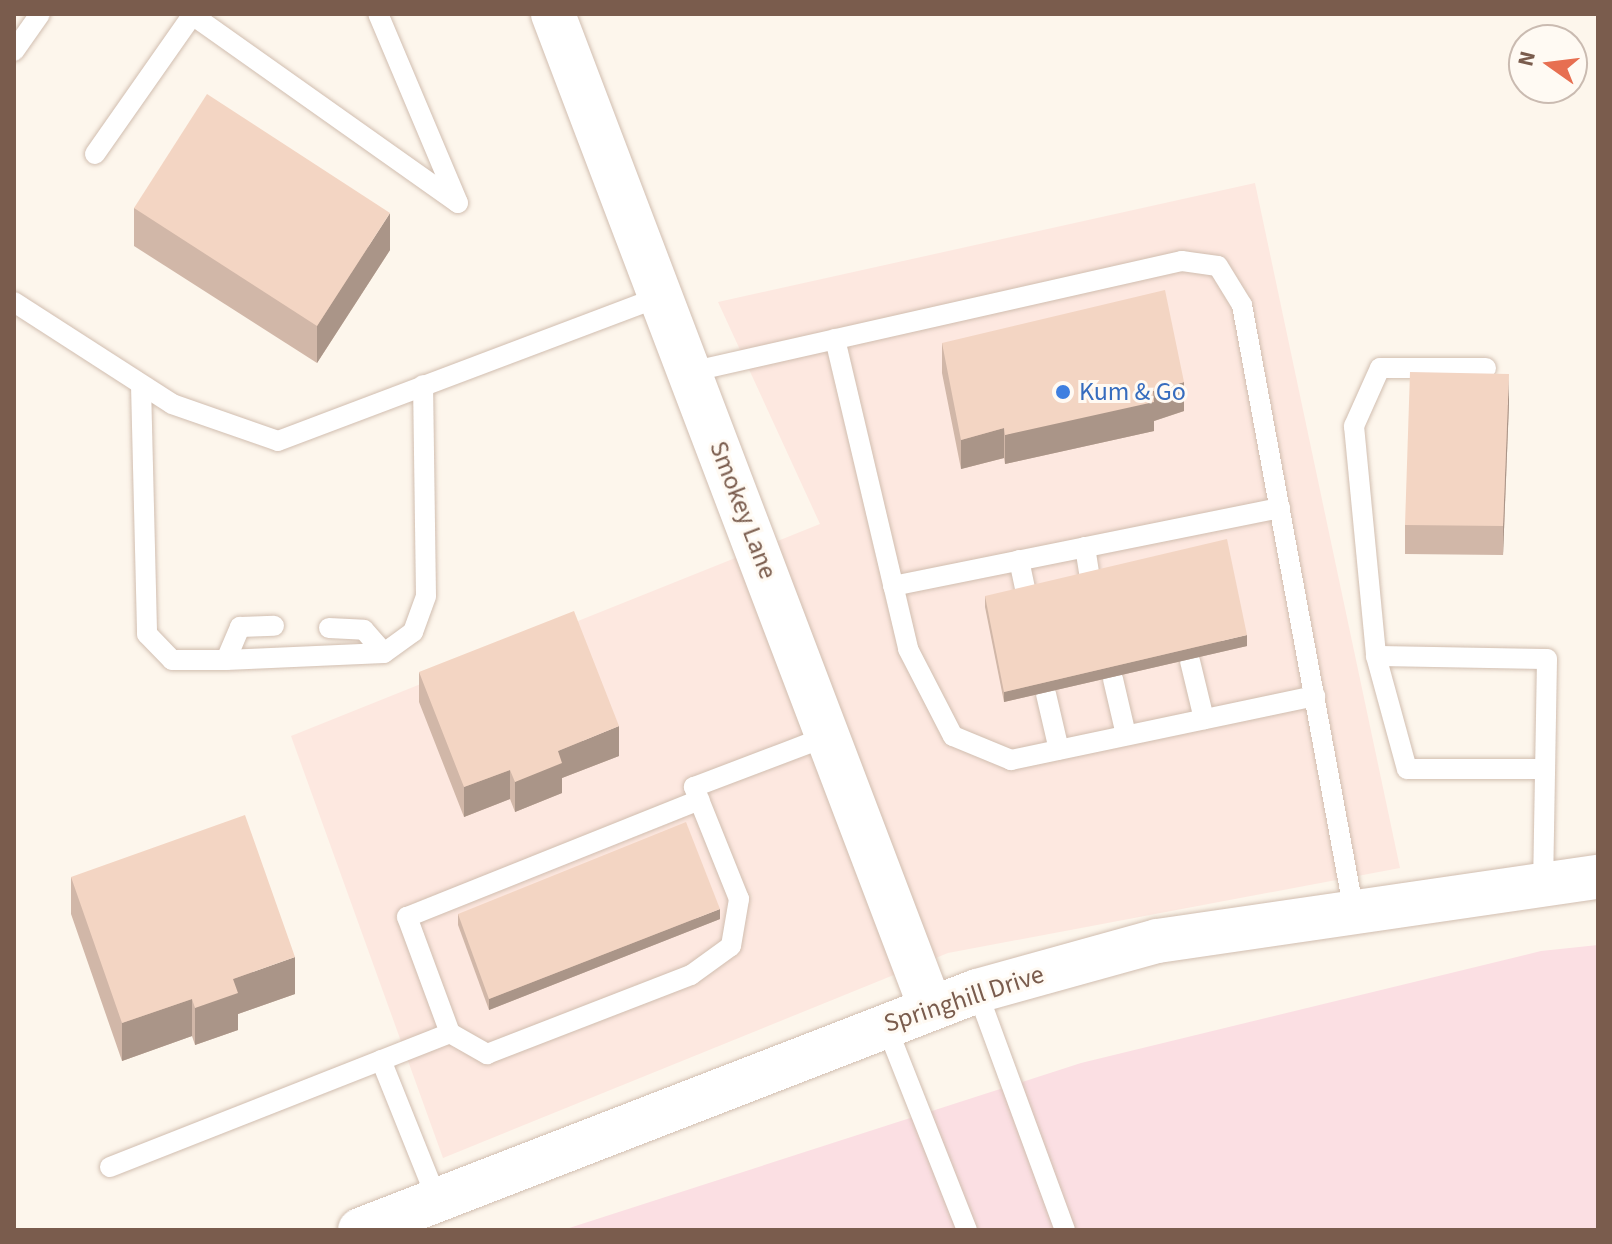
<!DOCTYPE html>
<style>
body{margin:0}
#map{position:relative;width:1612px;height:1244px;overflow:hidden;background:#fdf6ec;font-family:"Source Sans 3",sans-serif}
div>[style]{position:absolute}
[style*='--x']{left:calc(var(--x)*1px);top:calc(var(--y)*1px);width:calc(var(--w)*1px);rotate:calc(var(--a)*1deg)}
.commercial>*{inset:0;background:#fde8e0}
.medical>*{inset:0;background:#fbdfe3}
.roads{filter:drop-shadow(0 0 2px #d1beb0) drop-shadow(0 0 2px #d1beb0)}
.lane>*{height:20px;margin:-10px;padding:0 10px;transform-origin:10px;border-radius:10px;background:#fff}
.secondary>*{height:44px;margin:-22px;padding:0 22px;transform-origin:22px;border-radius:22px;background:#fff}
.wall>*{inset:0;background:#d1b7a8}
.shaded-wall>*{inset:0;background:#aa9588}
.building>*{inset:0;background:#f3d5c3}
.dots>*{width:22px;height:22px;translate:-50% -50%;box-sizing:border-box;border:4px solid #fffaf3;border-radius:50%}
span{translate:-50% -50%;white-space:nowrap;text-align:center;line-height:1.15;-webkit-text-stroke:6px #fffaf3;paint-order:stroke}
.shop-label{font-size:26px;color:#366cbe}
.left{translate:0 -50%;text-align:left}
.street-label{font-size:26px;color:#7a5c4d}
.frame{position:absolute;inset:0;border:16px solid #7a5c4d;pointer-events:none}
.north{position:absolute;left:1508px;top:24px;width:80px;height:80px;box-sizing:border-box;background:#fffaf3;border:2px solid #cabbb1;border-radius:50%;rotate:284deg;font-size:22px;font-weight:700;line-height:32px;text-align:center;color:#7a5c4d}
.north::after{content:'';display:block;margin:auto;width:28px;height:36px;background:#e76f51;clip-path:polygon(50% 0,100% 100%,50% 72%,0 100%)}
</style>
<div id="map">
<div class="commercial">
<i style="clip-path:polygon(1255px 183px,1400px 868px,948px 953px,443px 1158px,291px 736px,820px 524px,718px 302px)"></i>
</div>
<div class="medical">
<i style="clip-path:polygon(1598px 945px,1598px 1230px,563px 1230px,1081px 1063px,1541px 951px)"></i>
</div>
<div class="roads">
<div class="lane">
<i style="--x:191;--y:14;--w:327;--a:35.3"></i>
<i style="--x:458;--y:203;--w:205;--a:-112.9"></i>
<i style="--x:14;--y:51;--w:45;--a:-54.9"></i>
<i style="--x:95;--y:154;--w:171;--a:-55"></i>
<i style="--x:14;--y:302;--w:188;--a:32.8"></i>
<i style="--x:172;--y:404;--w:112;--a:19.2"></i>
<i style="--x:278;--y:441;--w:410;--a:-20.7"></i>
<i style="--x:835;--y:339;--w:318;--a:76.7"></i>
<i style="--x:908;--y:649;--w:98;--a:62.7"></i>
<i style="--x:953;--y:736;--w:63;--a:22.5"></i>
<i style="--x:1011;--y:760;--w:311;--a:-11.9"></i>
<i style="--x:1486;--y:368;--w:106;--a:180"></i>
<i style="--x:1380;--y:368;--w:64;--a:114.1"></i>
<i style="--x:1354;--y:426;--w:231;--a:84.5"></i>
<i style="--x:1376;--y:656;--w:171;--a:1"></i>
<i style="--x:1547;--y:659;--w:224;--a:91"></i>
<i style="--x:690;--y:372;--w:504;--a:-12.71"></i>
<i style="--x:1182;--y:261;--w:36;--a:8"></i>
<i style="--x:1218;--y:266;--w:46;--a:58.4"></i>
<i style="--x:1242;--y:305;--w:617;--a:79.55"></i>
<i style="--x:141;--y:385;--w:249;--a:88.6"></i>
<i style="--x:147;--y:634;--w:36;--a:46"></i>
<i style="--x:172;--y:660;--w:54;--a:0"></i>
<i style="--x:226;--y:660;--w:158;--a:-2.5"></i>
<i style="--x:384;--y:653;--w:36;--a:-36"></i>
<i style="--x:413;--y:632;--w:38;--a:-70"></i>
<i style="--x:426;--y:596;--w:211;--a:-90.8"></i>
<i style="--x:1085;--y:547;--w:36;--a:81"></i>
<i style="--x:1019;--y:560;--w:39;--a:78"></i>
<i style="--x:893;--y:586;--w:395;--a:-11.4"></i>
<i style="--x:329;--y:628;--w:35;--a:3"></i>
<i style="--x:364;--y:630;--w:30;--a:49"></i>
<i style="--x:1376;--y:656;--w:117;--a:74.7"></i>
<i style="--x:1407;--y:769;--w:137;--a:0"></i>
<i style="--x:226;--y:660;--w:36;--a:-67"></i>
<i style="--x:240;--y:627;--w:34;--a:-2"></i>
<i style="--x:1190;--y:661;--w:60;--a:76.4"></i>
<i style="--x:1113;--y:679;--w:57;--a:76.9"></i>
<i style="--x:1046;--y:694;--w:57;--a:76.9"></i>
<i style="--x:977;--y:991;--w:255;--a:69.8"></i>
<i style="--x:885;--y:1023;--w:223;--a:68.4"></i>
<i style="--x:450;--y:1033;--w:124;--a:-110.3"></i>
<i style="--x:407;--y:917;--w:315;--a:-21.8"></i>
<i style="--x:381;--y:1060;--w:150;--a:68.1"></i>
<i style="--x:110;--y:1167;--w:365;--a:-21.5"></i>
<i style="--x:450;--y:1033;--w:43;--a:29.6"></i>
<i style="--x:487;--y:1054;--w:219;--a:-21.2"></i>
<i style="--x:691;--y:975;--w:49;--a:-35.9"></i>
<i style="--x:731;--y:946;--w:48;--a:-80.3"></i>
<i style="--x:739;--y:899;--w:121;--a:-111.9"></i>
<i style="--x:694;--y:787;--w:143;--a:-20.8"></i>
</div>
<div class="secondary">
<i style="--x:553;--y:14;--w:1061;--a:69.19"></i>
<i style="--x:360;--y:1230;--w:662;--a:-21.17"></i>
<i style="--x:977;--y:991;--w:187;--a:-15.5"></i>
<i style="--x:1157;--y:941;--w:446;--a:-8.3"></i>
</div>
</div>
<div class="wall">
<i style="clip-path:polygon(134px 208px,390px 250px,317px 363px,134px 246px)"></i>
<i style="clip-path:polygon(942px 343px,1184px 411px,1154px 421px,1154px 431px,1005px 464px,1004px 458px,961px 469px,942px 373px)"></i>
<i style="clip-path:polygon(1509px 403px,1503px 555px,1405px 554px,1405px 525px)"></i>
<i style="clip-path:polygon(985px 596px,1247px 646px,1004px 702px,985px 607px)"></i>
<i style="clip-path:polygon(419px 672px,619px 756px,562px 778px,562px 793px,515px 812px,510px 799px,464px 817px,419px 702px)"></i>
<i style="clip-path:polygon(71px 877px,295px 994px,238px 1014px,238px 1030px,195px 1045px,192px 1036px,122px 1061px,71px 914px)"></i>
<i style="clip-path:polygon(458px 914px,720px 919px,489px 1010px,458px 925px)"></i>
</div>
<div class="shaded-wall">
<i style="clip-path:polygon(390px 213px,390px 250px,317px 363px,317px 326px)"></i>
<i style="clip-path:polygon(1509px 374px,1509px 403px,1503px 555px,1503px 526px)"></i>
<i style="clip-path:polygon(1184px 382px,1184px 411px,1154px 421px,1154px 431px,1005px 464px,1005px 435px)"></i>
<i style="clip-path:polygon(1004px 428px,1004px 458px,961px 469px,961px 440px)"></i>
<i style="clip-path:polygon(1247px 635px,1247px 646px,1004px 702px,1004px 692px)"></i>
<i style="clip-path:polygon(619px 726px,619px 756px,562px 778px,562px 793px,515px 812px,515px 782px,558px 751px)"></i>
<i style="clip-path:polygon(510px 770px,510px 799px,464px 817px,464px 787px)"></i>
<i style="clip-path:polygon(720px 909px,720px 919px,489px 1010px,489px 999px)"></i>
<i style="clip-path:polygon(295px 957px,295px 994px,238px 1014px,238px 1030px,195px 1045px,195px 1008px,233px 979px)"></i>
<i style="clip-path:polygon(192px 999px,192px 1036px,122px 1061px,122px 1023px)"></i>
</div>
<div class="building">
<i style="clip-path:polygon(207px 94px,390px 213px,317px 326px,134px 208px)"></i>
<i style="clip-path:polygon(1165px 290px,1184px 382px,1153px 391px,1154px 402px,1005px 435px,1004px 428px,961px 440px,942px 343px)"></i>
<i style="clip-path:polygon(1410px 372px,1509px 374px,1503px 526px,1405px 525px)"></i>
<i style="clip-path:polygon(1227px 539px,1247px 635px,1004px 692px,985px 596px)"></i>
<i style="clip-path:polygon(574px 611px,619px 726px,558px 751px,562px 763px,515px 782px,510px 770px,464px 787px,419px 672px)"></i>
<i style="clip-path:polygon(245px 815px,295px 957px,233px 979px,238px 993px,195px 1008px,192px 999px,122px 1023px,71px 877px)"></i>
<i style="clip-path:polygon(686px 822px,720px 909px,489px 999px,458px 914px)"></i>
</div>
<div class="dots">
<i style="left:1063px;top:392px;background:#3f7fe0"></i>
</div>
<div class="shop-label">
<span class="left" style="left:1079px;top:392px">Kum &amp; Go</span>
</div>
<div class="street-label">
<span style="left:743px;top:510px;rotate:69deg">Smokey Lane</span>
<span style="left:964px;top:999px;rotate:-18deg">Springhill Drive</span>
</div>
<div class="frame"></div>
<div class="north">N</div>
</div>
